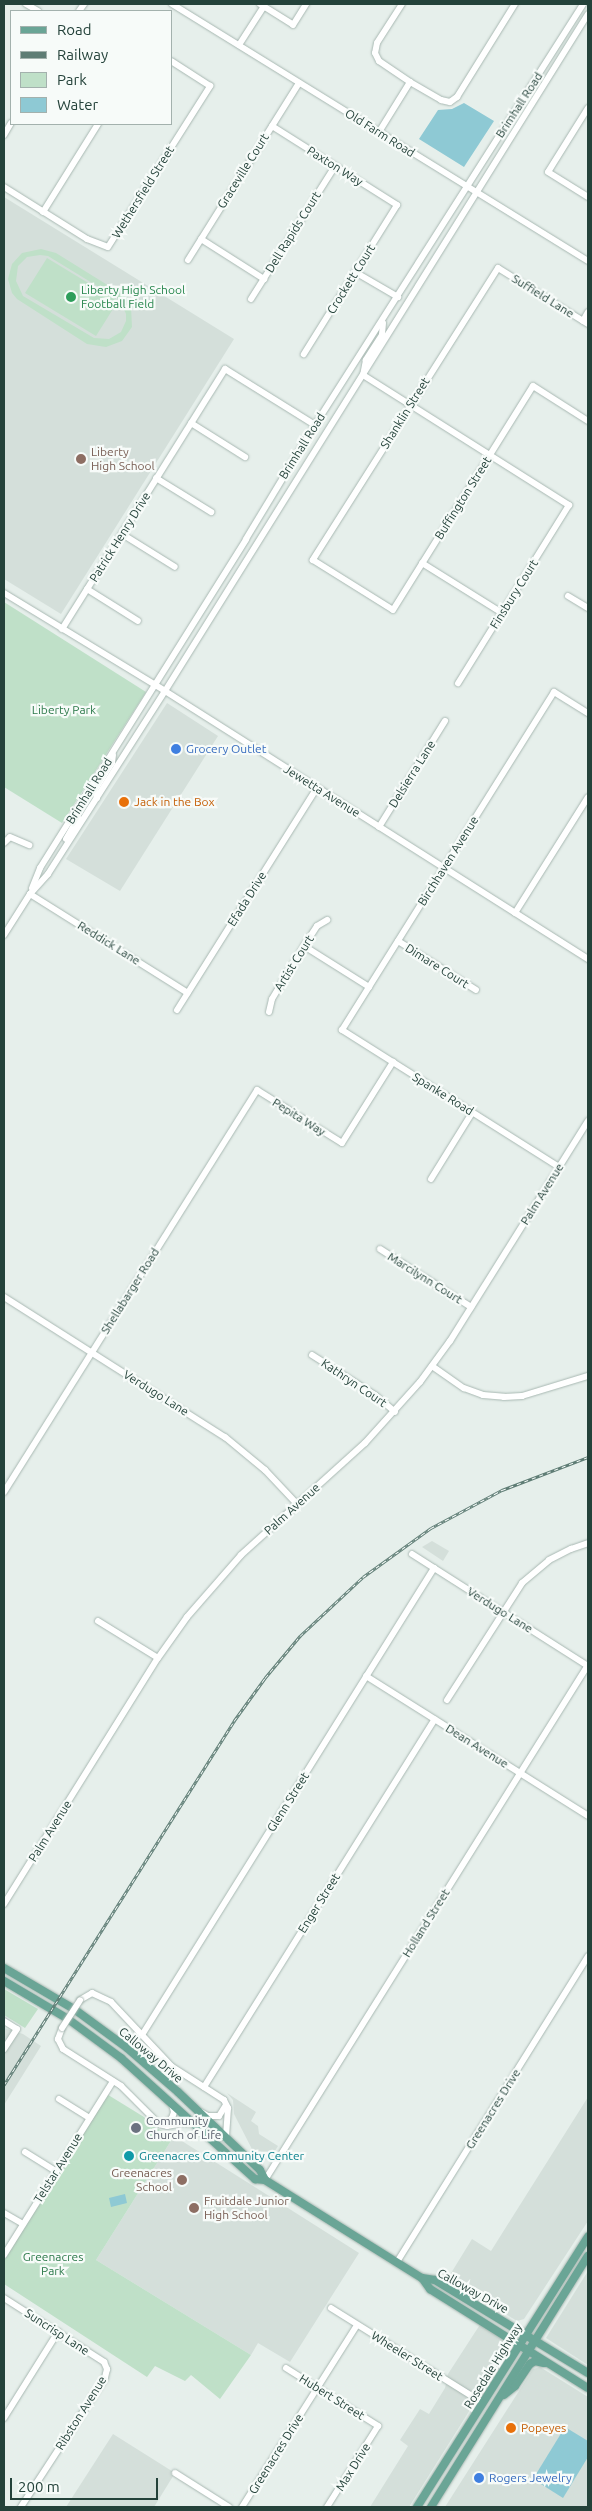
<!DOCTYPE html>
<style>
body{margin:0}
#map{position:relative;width:592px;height:2511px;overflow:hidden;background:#e6efeb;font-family:Ubuntu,sans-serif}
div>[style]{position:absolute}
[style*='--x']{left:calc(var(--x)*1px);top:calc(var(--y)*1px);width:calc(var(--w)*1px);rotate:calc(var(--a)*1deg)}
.built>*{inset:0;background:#d4dfda}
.green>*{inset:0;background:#bfe0c8}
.water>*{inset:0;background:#8ec9d4}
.roads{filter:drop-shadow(0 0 1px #a8b8b2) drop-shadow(0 0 1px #a8b8b2)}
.minor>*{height:6px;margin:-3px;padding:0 3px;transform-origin:3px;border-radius:3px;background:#fff}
.major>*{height:8px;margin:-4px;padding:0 4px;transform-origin:4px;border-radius:4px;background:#6aa596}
.rail>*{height:3px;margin-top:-1.5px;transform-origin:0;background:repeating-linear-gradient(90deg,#f7fbf9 0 4px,#5f7d75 0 8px);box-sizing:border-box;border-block:1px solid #5f7d75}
.bridges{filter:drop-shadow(0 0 1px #a8b8b2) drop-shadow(0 0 1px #a8b8b2)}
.minor-bridge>*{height:6px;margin:-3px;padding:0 3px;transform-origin:3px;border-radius:3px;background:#fff}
.dots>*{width:14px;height:14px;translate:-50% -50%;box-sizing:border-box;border:2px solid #f7fbf9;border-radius:50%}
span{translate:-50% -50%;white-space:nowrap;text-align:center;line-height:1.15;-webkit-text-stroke:4.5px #f7fbf9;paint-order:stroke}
.street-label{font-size:12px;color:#24423a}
.leisure-label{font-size:12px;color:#27864d}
.left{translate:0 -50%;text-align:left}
.education-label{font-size:12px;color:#785e54}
.right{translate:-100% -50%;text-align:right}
.park-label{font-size:12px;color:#2d7a4b}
.shop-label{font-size:12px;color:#366cbe}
.food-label{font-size:12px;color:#c56008}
.worship-label{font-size:12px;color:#5b616d}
.culture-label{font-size:12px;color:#0d838f}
.frame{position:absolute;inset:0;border:5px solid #24423a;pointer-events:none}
.legend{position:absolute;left:10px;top:10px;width:162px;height:115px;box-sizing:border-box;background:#f7fbf9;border:1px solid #a3b1ad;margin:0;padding:6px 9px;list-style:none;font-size:15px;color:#24423a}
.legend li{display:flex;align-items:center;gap:10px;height:25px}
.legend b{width:25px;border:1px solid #a3b1ad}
.scale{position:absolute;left:10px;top:2478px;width:148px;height:22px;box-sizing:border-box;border:2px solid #24423a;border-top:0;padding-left:6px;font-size:15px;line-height:18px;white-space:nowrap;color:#24423a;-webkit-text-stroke:4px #f7fbf9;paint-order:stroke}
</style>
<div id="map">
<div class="built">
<i style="clip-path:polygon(4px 197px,234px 339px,61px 614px,4px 579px)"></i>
<i style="clip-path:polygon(167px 703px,218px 736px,120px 891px,66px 859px)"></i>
<i style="clip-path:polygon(432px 1541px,449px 1551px,443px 1561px,422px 1547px)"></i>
<i style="clip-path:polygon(4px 2028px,23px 2034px,41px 2046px,4px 2105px)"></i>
<i style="clip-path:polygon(227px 2093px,256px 2112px,251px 2121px,258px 2126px,259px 2134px,278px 2146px,270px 2159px,262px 2160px,255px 2155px,234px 2114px,233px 2100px)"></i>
<i style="clip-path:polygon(588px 2097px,588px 2221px,524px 2319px,517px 2321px,448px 2278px,472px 2239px,491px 2251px)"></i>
<i style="clip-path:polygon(174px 2136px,359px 2253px,290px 2362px,258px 2343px,251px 2355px,96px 2260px)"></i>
<i style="clip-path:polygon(588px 2271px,588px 2365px,546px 2338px)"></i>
<i style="clip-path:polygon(481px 2323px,509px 2339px,510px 2346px,409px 2507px,370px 2507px,408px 2446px,400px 2440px,420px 2409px,429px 2414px,445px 2388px,448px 2374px)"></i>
<i style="clip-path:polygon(540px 2367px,588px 2397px,588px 2507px,445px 2507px,533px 2369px)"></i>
<i style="clip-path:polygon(113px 2434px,175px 2473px,154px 2507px,66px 2507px)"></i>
</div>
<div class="green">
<i style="clip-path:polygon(evenodd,41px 249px,56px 253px,138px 304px,135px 309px,131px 307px,132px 327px,122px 341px,106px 347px,87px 344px,17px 299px,12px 293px,8px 279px,12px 264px,22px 253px,41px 249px,40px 255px,48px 256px,120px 300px,126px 314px,126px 321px,121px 332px,109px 339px,94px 338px,23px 296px,16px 281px,18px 266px,27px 257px,40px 255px)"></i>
<i style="clip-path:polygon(47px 258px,118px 301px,96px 336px,25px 293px)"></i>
<i style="clip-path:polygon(4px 602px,146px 692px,62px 823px,4px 787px)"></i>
<i style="clip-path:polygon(4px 1989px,38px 2009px,25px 2028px,4px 2015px)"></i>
<i style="clip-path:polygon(105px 2093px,144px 2117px,154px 2127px,174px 2136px,96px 2260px,251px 2355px,220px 2399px,191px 2375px,185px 2381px,155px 2366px,147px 2377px,4px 2284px,4px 2261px)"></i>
</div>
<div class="water">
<i style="clip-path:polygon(464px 103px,494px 121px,464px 167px,419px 139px,438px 110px,452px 109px)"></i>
<i style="clip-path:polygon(125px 2194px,127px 2203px,111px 2207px,109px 2198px)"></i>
<i style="clip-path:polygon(565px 2427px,588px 2441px,588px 2457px,563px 2498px,533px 2479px)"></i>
</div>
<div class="roads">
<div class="minor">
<i style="--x:26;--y:4;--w:14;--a:30"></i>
<i style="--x:172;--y:4;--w:489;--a:31.7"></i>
<i style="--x:260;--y:4;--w:39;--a:32"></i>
<i style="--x:293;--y:25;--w:25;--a:-58"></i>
<i style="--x:402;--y:4;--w:46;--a:122.7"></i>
<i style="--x:377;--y:43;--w:10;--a:101"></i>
<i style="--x:375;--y:53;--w:9;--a:63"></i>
<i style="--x:379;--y:61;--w:37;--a:34"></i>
<i style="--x:410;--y:82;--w:36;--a:30"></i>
<i style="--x:441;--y:100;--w:9;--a:13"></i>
<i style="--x:450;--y:102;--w:9;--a:-36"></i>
<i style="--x:457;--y:97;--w:110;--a:-58.1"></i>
<i style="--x:79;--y:11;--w:9;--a:-54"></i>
<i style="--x:239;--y:45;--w:46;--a:-57.3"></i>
<i style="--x:588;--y:108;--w:75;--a:122"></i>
<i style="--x:548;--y:172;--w:47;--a:32"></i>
<i style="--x:272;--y:126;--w:148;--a:32.3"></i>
<i style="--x:397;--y:205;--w:176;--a:122"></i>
<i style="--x:379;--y:132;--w:59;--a:-58.2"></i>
<i style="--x:4;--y:135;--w:14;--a:-60"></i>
<i style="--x:4;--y:187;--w:98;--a:32.1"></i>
<i style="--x:87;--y:239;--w:22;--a:21"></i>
<i style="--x:108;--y:247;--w:191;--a:-57.6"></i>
<i style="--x:210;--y:86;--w:46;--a:-147.3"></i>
<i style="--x:43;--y:212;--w:104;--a:-58"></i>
<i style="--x:201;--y:239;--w:75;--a:32.4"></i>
<i style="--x:188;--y:260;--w:209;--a:-57.9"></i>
<i style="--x:355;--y:272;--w:50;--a:30.2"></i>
<i style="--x:251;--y:299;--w:157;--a:-57.7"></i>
<i style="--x:583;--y:321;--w:10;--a:-61"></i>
<i style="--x:383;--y:323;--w:12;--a:95"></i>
<i style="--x:382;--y:335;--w:30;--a:123"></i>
<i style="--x:366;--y:360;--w:15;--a:101"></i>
<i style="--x:363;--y:375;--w:244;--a:32.3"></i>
<i style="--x:569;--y:505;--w:210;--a:121.9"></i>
<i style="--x:588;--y:324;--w:106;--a:-148.1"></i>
<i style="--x:498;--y:268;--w:346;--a:122.4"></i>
<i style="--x:313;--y:560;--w:94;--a:32"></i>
<i style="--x:393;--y:610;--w:264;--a:-58"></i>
<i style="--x:533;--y:386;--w:65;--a:32.5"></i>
<i style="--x:191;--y:423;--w:64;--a:32.2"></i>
<i style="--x:156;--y:478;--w:65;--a:31.7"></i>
<i style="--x:122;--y:534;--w:62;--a:31.9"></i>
<i style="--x:422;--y:563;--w:94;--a:32"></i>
<i style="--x:87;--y:589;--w:60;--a:32.1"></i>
<i style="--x:4;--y:593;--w:188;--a:31.3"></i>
<i style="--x:165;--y:691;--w:501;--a:32.36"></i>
<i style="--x:568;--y:596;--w:23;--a:31"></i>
<i style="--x:62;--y:629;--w:307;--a:-57.9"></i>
<i style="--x:225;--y:369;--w:106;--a:31.9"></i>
<i style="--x:97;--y:798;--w:8;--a:-104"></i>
<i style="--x:95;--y:790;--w:32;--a:-58"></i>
<i style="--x:112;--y:763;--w:8;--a:-83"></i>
<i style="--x:379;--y:827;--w:125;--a:-58.1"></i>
<i style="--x:66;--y:839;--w:24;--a:-60"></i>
<i style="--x:78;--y:818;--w:7;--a:-106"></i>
<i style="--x:4;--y:843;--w:8;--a:-45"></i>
<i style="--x:10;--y:837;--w:21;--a:23"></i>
<i style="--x:32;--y:888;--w:22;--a:-68"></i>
<i style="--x:40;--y:868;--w:388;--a:-57.9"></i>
<i style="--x:246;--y:539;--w:133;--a:-58.8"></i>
<i style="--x:315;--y:425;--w:499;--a:-57.5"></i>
<i style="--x:30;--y:894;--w:186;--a:32.1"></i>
<i style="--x:515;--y:913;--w:137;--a:-57.8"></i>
<i style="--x:4;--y:935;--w:49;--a:-57.6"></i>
<i style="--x:30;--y:894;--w:27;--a:-48"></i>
<i style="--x:48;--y:874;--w:217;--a:-57.4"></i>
<i style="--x:165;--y:691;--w:798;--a:-58"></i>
<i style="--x:398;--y:941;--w:92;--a:32.1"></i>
<i style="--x:304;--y:946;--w:77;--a:32.2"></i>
<i style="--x:177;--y:1010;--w:262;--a:-57.8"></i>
<i style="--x:269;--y:1012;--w:13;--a:-77"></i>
<i style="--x:272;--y:999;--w:62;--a:-58.9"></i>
<i style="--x:304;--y:946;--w:24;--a:-57"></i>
<i style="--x:317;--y:926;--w:12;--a:-31"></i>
<i style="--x:559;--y:1167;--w:257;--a:-147.7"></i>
<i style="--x:342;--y:1030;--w:399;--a:-57.9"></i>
<i style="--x:554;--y:692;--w:40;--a:32"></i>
<i style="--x:431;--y:1179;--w:78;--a:-58.2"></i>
<i style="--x:380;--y:1249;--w:108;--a:32.5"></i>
<i style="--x:4;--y:1297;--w:262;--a:32.4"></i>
<i style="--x:225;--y:1437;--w:52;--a:39.5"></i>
<i style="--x:265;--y:1470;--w:47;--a:46.7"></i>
<i style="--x:312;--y:1355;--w:75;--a:32.4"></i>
<i style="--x:375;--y:1395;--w:26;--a:40"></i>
<i style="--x:432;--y:1366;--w:39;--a:35"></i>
<i style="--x:464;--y:1388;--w:20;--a:20"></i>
<i style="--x:483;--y:1395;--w:21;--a:5"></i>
<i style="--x:504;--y:1397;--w:18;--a:-3"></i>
<i style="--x:522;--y:1396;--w:69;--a:-16.9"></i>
<i style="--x:4;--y:1492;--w:475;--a:-57.8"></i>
<i style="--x:257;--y:1090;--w:100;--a:31.9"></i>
<i style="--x:342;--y:1143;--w:96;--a:-57.8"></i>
<i style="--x:412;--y:1554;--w:209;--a:32.5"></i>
<i style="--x:98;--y:1621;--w:70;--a:31.7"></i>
<i style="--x:366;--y:1676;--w:262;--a:32.2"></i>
<i style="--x:447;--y:1700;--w:139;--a:-57.3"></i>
<i style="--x:522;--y:1583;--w:35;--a:-40"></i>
<i style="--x:549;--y:1560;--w:25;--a:-27"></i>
<i style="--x:571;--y:1549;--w:18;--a:-19"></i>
<i style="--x:4;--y:1904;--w:290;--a:-58"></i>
<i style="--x:158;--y:1658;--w:50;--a:-54.7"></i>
<i style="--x:187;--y:1617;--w:82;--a:-48.9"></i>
<i style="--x:241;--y:1555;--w:167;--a:-42.1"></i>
<i style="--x:365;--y:1443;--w:82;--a:-48"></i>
<i style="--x:420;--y:1382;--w:51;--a:-53.8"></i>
<i style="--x:450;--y:1341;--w:260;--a:-57.9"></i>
<i style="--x:80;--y:2000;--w:14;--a:-30"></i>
<i style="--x:92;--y:1993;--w:21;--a:25"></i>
<i style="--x:111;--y:2002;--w:88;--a:46.8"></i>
<i style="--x:171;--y:2066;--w:63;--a:32.7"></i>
<i style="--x:224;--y:2100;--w:9;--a:63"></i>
<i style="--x:228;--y:2108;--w:31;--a:94"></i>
<i style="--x:4;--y:2021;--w:15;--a:32"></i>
<i style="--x:17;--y:2029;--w:24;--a:123"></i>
<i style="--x:62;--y:2028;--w:12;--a:110"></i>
<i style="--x:58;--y:2039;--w:11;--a:63"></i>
<i style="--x:63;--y:2049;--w:69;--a:32.5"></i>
<i style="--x:121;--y:2086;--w:54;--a:45"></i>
<i style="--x:142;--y:2035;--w:551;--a:-57.98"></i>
<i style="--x:204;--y:2087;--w:434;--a:-57.9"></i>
<i style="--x:59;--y:2099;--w:36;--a:32"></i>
<i style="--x:172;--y:2104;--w:8;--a:76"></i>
<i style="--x:174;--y:2112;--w:6;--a:108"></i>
<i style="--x:172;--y:2118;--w:8;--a:140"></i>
<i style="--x:166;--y:2123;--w:7;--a:172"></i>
<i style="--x:159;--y:2124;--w:8;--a:14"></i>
<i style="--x:167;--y:2126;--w:16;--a:-11"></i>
<i style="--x:183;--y:2123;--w:11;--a:5"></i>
<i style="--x:201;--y:2112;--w:8;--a:30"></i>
<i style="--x:208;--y:2116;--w:11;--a:0"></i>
<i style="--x:219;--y:2116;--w:13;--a:-58"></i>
<i style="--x:25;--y:2152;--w:36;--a:32"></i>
<i style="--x:265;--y:2180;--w:608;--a:-57.9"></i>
<i style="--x:4;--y:2213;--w:22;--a:30"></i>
<i style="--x:4;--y:2255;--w:205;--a:-57.9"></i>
<i style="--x:397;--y:2262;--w:361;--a:-58"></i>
<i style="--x:4;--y:2298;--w:119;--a:32.6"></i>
<i style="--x:104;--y:2362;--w:8;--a:67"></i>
<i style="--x:107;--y:2369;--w:9;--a:103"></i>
<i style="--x:105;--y:2378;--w:154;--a:123.1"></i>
<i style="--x:331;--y:2308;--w:179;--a:32"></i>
<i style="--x:286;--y:2368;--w:109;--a:32.2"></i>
<i style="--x:378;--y:2426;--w:96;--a:122.2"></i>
<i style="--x:4;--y:2418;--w:102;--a:-57.9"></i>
<i style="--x:175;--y:2473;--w:64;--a:32.2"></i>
<i style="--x:242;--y:2507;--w:215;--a:-57.7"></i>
</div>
<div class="major">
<i style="--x:4;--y:1968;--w:81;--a:30.4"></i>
<i style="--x:74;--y:2009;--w:66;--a:36.3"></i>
<i style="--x:127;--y:2048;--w:67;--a:40.8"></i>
<i style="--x:178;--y:2092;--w:113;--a:43.6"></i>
<i style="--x:260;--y:2170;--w:11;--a:63"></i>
<i style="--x:4;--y:1981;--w:74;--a:30.7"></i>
<i style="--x:68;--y:2019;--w:66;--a:36.3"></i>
<i style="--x:121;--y:2058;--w:181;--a:42.1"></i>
<i style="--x:255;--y:2179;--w:10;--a:6"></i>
<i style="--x:265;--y:2180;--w:185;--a:32"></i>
<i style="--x:422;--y:2278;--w:13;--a:9"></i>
<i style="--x:435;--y:2280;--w:179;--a:31.3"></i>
<i style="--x:422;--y:2278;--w:14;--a:54"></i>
<i style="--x:430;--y:2289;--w:186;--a:32.1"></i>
<i style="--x:504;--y:2395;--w:14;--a:-39"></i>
<i style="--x:515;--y:2386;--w:27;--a:-56"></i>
<i style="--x:530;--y:2364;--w:6;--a:-31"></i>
<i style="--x:535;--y:2361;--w:9;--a:13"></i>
<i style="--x:417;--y:2507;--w:320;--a:-57.7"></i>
<i style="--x:431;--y:2507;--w:296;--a:-58"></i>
</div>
</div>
<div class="rail">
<i style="--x:4;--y:2085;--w:431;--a:-57.7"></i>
<i style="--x:234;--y:1721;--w:53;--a:-54.2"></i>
<i style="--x:265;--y:1678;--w:55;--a:-50.2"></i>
<i style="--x:300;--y:1636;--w:86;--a:-43.1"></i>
<i style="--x:363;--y:1577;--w:84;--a:-35.8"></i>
<i style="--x:431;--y:1528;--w:81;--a:-28.2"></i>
<i style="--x:502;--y:1490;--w:92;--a:-21"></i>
</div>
<div class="bridges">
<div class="minor-bridge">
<i style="--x:62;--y:2028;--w:33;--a:-57"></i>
</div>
</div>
<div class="dots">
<i style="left:71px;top:297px;background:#2e9e5b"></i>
<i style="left:81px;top:459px;background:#8d6e63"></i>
<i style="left:176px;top:749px;background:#3f7fe0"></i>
<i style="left:124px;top:802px;background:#e8710a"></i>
<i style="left:136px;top:2128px;background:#6b7280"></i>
<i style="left:129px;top:2156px;background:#0f9aa8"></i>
<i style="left:182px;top:2180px;background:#8d6e63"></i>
<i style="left:194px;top:2208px;background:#8d6e63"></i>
<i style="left:511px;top:2428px;background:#e8710a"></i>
<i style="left:479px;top:2478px;background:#3f7fe0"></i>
</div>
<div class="street-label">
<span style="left:519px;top:105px;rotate:-57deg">Brimhall Road</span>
<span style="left:380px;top:133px;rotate:32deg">Old Farm Road</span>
<span style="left:335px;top:166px;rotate:32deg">Paxton Way</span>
<span style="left:243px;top:171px;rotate:-58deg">Graceville Court</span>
<span style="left:143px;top:192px;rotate:-58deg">Wethersfield Street</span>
<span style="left:293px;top:232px;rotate:-58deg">Dell Rapids Court</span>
<span style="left:351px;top:279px;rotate:-58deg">Crockett Court</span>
<span style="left:543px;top:296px;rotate:32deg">Suffield Lane</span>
<span style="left:405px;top:413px;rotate:-58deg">Shanklin Street</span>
<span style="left:302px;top:446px;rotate:-58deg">Brimhall Road</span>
<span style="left:463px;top:498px;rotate:-58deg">Buffington Street</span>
<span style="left:120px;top:537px;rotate:-58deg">Patrick Henry Drive</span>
<span style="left:514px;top:594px;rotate:-58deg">Finsbury Court</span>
<span style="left:412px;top:774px;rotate:-58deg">Delsierra Lane</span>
<span style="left:89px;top:791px;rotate:-58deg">Brimhall Road</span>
<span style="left:322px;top:791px;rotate:32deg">Jewetta Avenue</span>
<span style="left:448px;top:861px;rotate:-58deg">Birchhaven Avenue</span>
<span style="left:247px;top:899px;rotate:-58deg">Efada Drive</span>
<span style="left:109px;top:943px;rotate:32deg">Reddick Lane</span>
<span style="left:294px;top:963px;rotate:-58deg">Artist Court</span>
<span style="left:437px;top:966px;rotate:32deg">Dimare Court</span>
<span style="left:443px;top:1094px;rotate:32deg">Spanke Road</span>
<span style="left:299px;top:1117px;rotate:32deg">Pepita Way</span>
<span style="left:542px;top:1194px;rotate:-58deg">Palm Avenue</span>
<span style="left:425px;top:1278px;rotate:32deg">Marcilynn Court</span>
<span style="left:130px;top:1291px;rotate:-58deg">Shellabarger Road</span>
<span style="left:354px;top:1383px;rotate:34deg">Kathryn Court</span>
<span style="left:156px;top:1393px;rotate:32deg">Verdugo Lane</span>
<span style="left:292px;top:1509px;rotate:-42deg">Palm Avenue</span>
<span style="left:500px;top:1610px;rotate:32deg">Verdugo Lane</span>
<span style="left:477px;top:1746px;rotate:32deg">Dean Avenue</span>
<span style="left:288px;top:1802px;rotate:-58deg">Glenn Street</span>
<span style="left:50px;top:1831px;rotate:-58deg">Palm Avenue</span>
<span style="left:319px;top:1903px;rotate:-58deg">Enger Street</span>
<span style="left:426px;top:1923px;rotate:-58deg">Holland Street</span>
<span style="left:151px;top:2055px;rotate:40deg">Calloway Drive</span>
<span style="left:493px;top:2109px;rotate:-58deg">Greenacres Drive</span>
<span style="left:58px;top:2168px;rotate:-58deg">Telstar Avenue</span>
<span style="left:473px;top:2291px;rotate:29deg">Calloway Drive</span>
<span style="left:57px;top:2332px;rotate:33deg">Suncrisp Lane</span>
<span style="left:407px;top:2356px;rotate:32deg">Wheeler Street</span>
<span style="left:493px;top:2366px;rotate:-58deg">Rosedale Highway</span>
<span style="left:332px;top:2397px;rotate:32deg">Hubert Street</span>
<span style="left:81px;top:2413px;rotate:-58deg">Ribston Avenue</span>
<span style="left:276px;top:2454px;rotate:-58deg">Greenacres Drive</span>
<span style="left:353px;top:2467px;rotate:-58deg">Max Drive</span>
</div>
<div class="leisure-label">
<span class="left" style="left:81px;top:297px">Liberty High School<br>Football Field</span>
</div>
<div class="education-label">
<span class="left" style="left:91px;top:459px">Liberty<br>High School</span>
<span class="right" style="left:172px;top:2180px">Greenacres<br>School</span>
<span class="left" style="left:204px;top:2208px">Fruitdale Junior<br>High School</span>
</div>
<div class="park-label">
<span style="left:64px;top:710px">Liberty Park</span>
<span style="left:53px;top:2264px">Greenacres<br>Park</span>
</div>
<div class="shop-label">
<span class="left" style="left:186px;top:749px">Grocery Outlet</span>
<span class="left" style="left:489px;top:2478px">Rogers Jewelry</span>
</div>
<div class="food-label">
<span class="left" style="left:134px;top:802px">Jack in the Box</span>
<span class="left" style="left:521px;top:2428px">Popeyes</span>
</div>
<div class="worship-label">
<span class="left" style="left:146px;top:2128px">Community<br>Church of Life</span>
</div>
<div class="culture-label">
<span class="left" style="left:139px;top:2156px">Greenacres Community Center</span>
</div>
<div class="frame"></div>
<ul class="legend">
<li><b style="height:6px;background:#6aa596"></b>Road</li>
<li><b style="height:6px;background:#5f7d75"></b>Railway</li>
<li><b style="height:14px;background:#bfe0c8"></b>Park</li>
<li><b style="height:14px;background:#8ec9d4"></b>Water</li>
</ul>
<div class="scale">200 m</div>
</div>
